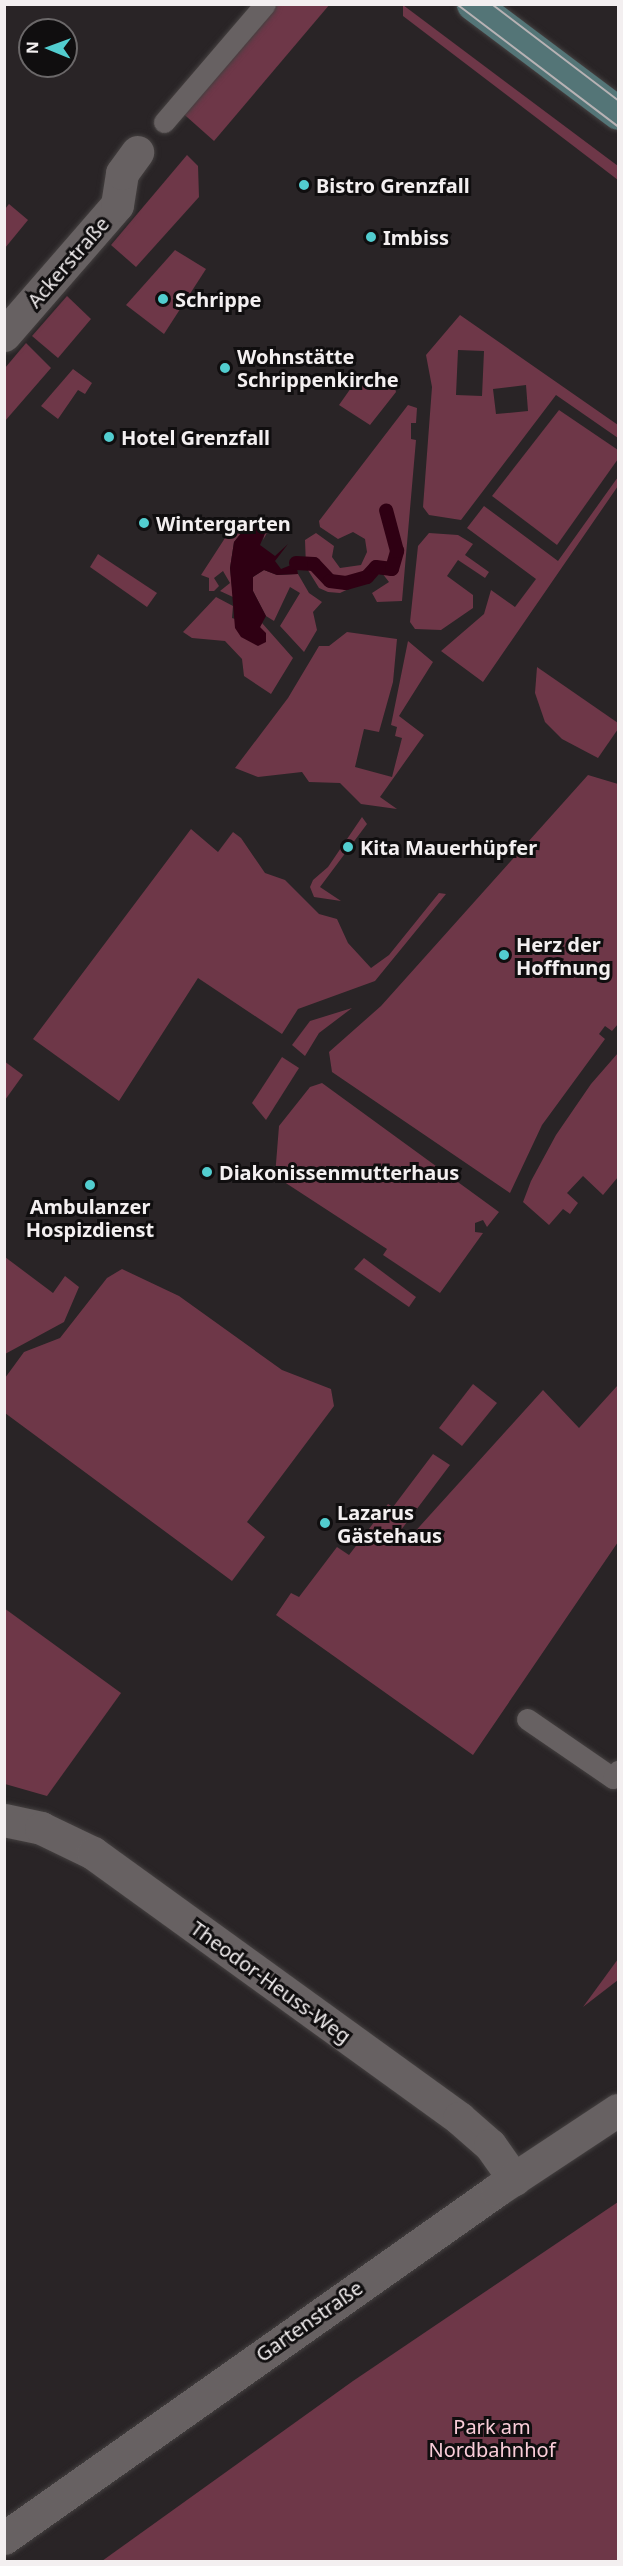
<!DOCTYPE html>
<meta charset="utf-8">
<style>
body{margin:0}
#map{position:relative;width:623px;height:2566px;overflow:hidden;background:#292426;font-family:"Noto Sans",sans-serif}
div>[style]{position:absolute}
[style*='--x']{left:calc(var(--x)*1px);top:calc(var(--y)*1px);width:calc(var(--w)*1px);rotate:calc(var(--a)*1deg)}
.green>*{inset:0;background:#6e3748}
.water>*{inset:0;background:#2f0013}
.stream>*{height:14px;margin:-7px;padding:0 7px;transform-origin:7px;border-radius:7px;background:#2f0013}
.roads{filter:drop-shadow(0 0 2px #444040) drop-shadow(0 0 2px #444040)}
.service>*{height:21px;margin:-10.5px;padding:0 10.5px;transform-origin:10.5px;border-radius:10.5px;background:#676162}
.minor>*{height:33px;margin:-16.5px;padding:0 16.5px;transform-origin:16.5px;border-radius:16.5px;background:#676162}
.tertiary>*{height:33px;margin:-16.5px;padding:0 16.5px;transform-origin:16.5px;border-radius:16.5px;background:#676162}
.secondary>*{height:33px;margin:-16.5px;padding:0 16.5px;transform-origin:16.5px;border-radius:16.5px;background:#547577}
.tram>*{height:1.5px;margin:-0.75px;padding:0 0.75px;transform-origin:0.75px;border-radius:0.75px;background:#b7b2b4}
.dots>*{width:16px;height:16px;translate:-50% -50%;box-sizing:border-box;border:3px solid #100e0f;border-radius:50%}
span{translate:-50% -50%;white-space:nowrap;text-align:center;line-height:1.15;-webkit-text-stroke:6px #100e0f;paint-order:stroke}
.poi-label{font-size:20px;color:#f3eff0;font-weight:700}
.left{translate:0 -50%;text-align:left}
.street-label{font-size:20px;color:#f3eff0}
.park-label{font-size:20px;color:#facdd9}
.frame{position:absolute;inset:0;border:6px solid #f3eff0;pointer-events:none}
.north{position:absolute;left:18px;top:18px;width:60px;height:60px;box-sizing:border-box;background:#100e0f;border:2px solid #6b6869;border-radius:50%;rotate:271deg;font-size:16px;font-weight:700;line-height:24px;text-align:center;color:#f3eff0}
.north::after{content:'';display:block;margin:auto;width:21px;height:27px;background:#52cdcf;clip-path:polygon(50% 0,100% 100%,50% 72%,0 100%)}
</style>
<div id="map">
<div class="green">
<i style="clip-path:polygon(330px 4px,214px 141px,169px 101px,252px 5px)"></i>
<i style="clip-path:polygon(403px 5px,618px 166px,618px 180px,403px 16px)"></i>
<i style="clip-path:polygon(187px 155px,198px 166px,199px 197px,136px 267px,111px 245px)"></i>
<i style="clip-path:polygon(9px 204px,28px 220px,5px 248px,5px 209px)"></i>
<i style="clip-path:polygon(175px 250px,206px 269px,164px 334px,126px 305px)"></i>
<i style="clip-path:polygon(67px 296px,91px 319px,58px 358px,32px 336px)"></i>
<i style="clip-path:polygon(evenodd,460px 315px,618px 425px,618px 438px,556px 395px,461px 520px,429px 515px,423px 507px,432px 387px,426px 355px,460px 315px,458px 350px,484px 351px,482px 396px,456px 395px,458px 350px,460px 315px,526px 385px,528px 411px,496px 414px,493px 389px,526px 385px)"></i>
<i style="clip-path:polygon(26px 343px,51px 368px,5px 421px,5px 368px)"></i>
<i style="clip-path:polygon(73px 369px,92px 383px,85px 394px,78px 390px,58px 419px,41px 406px)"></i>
<i style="clip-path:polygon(358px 378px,367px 384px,394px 384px,396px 392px,370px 425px,339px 405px)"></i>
<i style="clip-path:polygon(408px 405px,417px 408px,416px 423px,411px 423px,411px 439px,416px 440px,402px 601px,377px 602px,372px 593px,389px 582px,382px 573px,340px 593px,328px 592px,319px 588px,306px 567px,305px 540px,316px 533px,334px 546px,332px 557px,340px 568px,361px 565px,367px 552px,365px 539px,353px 532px,338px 539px,320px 527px,319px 521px)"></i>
<i style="clip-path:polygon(559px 410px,618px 450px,618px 459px,557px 545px,492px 496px)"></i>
<i style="clip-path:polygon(618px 477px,618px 486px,483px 682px,441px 651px,484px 614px,491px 590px,515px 607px,536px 579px,467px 528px,484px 506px,558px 561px)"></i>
<i style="clip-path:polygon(238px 518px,258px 524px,268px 531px,263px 540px,265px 533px,246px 527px,234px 542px,230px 568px,233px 597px,220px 591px,230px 583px,223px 571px,214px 578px,219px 586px,214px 591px,209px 591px,209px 578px,201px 575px)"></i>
<i style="clip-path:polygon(429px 533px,458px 535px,473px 544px,465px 555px,489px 572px,485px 578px,458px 560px,447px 576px,473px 595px,473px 608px,441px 630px,415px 629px,410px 622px,418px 546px)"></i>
<i style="clip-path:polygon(98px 554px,157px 593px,147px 607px,90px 567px)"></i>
<i style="clip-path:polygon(264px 570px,277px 575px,298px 574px,309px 593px,322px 602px,313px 612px,317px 630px,304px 652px,280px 626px,300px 593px,290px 587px,274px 621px,266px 616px,253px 591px,253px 577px)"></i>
<i style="clip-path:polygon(216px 597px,233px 606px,232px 618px,260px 627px,262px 623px,293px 658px,271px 694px,244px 676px,242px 659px,225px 641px,192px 638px,183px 632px)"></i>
<i style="clip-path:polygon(347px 632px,397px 639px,393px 682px,379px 732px,364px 729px,355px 767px,392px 777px,402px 738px,395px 736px,397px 727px,391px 725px,408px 641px,433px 662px,399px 716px,424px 735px,380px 797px,397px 809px,361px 804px,340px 783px,309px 782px,302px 772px,258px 777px,235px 768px,288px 698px,319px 646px,329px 646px)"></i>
<i style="clip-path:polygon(537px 667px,618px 723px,618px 729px,598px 758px,562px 739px,545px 722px,535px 693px)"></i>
<i style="clip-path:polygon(588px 775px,618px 784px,618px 1024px,612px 1031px,605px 1026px,599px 1034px,605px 1039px,542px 1125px,510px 1193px,332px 1072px,329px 1052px,381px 1006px)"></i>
<i style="clip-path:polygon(362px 817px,367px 824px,320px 887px,341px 901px,314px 897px,310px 887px,313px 880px,328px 867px)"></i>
<i style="clip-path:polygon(191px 829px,218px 852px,233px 832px,241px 838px,265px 873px,285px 880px,319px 914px,337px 919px,348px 943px,371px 968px,389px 955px,439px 893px,446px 894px,375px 981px,298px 1009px,282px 1034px,198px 978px,119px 1101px,33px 1039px)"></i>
<i style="clip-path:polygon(352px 1008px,319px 1033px,305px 1056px,292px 1045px,310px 1021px)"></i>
<i style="clip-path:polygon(618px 1053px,618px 1177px,603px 1195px,583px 1176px,567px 1193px,578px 1203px,570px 1214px,563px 1209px,549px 1225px,523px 1202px,531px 1181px,556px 1135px,591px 1084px)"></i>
<i style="clip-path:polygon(282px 1057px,299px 1068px,266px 1120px,252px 1103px)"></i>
<i style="clip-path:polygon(4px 1061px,23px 1075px,5px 1100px,4px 1100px)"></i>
<i style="clip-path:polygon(322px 1083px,499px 1212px,487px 1227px,483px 1220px,475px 1223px,475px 1232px,483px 1233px,440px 1293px,383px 1255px,387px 1249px,275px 1176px,279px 1126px,310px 1087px)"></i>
<i style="clip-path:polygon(5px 1257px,53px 1293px,65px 1276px,79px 1287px,64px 1322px,5px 1354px)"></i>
<i style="clip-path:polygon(364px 1258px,416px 1297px,409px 1307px,354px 1269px)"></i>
<i style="clip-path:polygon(122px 1269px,179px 1296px,282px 1370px,331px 1389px,334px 1406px,247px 1522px,265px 1537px,232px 1581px,5px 1413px,5px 1378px,24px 1352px,60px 1338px,107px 1278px)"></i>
<i style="clip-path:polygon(473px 1384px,497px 1403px,462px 1446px,439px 1428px)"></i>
<i style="clip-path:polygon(618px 1385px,618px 1542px,473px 1755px,276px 1615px,291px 1593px,299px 1597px,337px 1547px,349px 1555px,388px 1504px,393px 1507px,433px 1454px,450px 1465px,401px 1530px,411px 1536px,543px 1390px,579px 1428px)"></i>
<i style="clip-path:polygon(4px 1608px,121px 1693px,47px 1796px,5px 1784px)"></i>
<i style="clip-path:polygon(618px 1959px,618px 1980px,583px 2007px)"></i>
<i style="clip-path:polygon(618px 2202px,618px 2561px,102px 2561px,353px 2381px)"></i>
</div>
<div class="water">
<i style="clip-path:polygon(257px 525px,265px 533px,260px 545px,275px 556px,288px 544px,275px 561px,281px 569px,296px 563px,298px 574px,277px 575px,264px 570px,253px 577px,253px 591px,266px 616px,260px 627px,266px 633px,266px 642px,258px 646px,241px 637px,235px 628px,230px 568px,234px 542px,246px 527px)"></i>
</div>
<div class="stream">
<i style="--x:296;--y:563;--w:18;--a:3"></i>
<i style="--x:314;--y:564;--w:23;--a:47"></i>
<i style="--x:330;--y:581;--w:16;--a:7"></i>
<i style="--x:346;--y:583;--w:22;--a:-16"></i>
<i style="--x:367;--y:577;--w:13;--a:-48"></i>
<i style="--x:376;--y:567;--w:16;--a:7"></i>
<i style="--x:392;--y:569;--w:19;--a:-74"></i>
<i style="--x:397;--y:551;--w:42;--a:-105"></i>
</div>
<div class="roads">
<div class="service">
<i style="--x:164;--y:122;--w:155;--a:-49.4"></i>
<i style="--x:527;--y:1719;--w:104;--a:34.5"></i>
<i style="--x:613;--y:1778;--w:9;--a:-54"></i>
</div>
<div class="minor">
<i style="--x:4;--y:335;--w:172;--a:-49"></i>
<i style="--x:117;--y:205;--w:32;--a:-81"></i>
<i style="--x:122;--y:173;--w:26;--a:-54"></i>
<i style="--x:4;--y:1820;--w:38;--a:12"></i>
<i style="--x:41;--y:1828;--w:58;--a:25.7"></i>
<i style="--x:93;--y:1853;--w:452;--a:35.9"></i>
<i style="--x:459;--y:2118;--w:41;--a:41.1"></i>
<i style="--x:490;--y:2145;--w:42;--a:54.8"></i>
</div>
<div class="tertiary">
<i style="--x:4;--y:2538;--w:603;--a:-35.22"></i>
<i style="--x:497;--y:2190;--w:145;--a:-33.5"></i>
</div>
<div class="secondary">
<i style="--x:473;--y:4;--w:181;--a:36.9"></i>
</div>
</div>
<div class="tram">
<i style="--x:457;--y:4;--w:202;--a:37.2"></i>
<i style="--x:492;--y:4;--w:158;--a:37.3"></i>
</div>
<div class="dots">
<i style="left:304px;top:185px;background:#52cdcf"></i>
<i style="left:371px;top:237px;background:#52cdcf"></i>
<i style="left:163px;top:299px;background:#52cdcf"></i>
<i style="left:225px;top:368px;background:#52cdcf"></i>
<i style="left:109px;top:437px;background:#52cdcf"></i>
<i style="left:144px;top:523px;background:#52cdcf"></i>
<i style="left:348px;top:847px;background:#52cdcf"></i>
<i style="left:504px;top:955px;background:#52cdcf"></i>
<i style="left:207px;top:1172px;background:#52cdcf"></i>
<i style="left:90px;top:1185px;background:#52cdcf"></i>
<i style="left:325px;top:1523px;background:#52cdcf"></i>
</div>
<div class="poi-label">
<span class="left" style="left:316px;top:185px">Bistro Grenzfall</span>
<span class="left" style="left:383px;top:237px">Imbiss</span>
<span class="left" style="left:175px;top:299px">Schrippe</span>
<span class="left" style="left:237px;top:368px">Wohnstätte<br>Schrippenkirche</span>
<span class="left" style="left:121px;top:437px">Hotel Grenzfall</span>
<span class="left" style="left:156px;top:523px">Wintergarten</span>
<span class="left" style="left:360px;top:847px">Kita Mauerhüpfer</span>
<span class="left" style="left:516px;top:956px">Herz der<br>Hoffnung</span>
<span class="left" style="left:219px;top:1172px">Diakonissenmutterhaus</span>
<span style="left:90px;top:1218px">Ambulanzer<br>Hospizdienst</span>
<span class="left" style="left:337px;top:1524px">Lazarus<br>Gästehaus</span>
</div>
<div class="street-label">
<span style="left:68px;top:262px;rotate:-49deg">Ackerstraße</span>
<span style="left:271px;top:1982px;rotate:36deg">Theodor-Heuss-Weg</span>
<span style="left:309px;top:2321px;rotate:-35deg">Gartenstraße</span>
</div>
<div class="park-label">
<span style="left:492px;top:2438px">Park am<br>Nordbahnhof</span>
</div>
<div class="frame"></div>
<div class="north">N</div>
</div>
